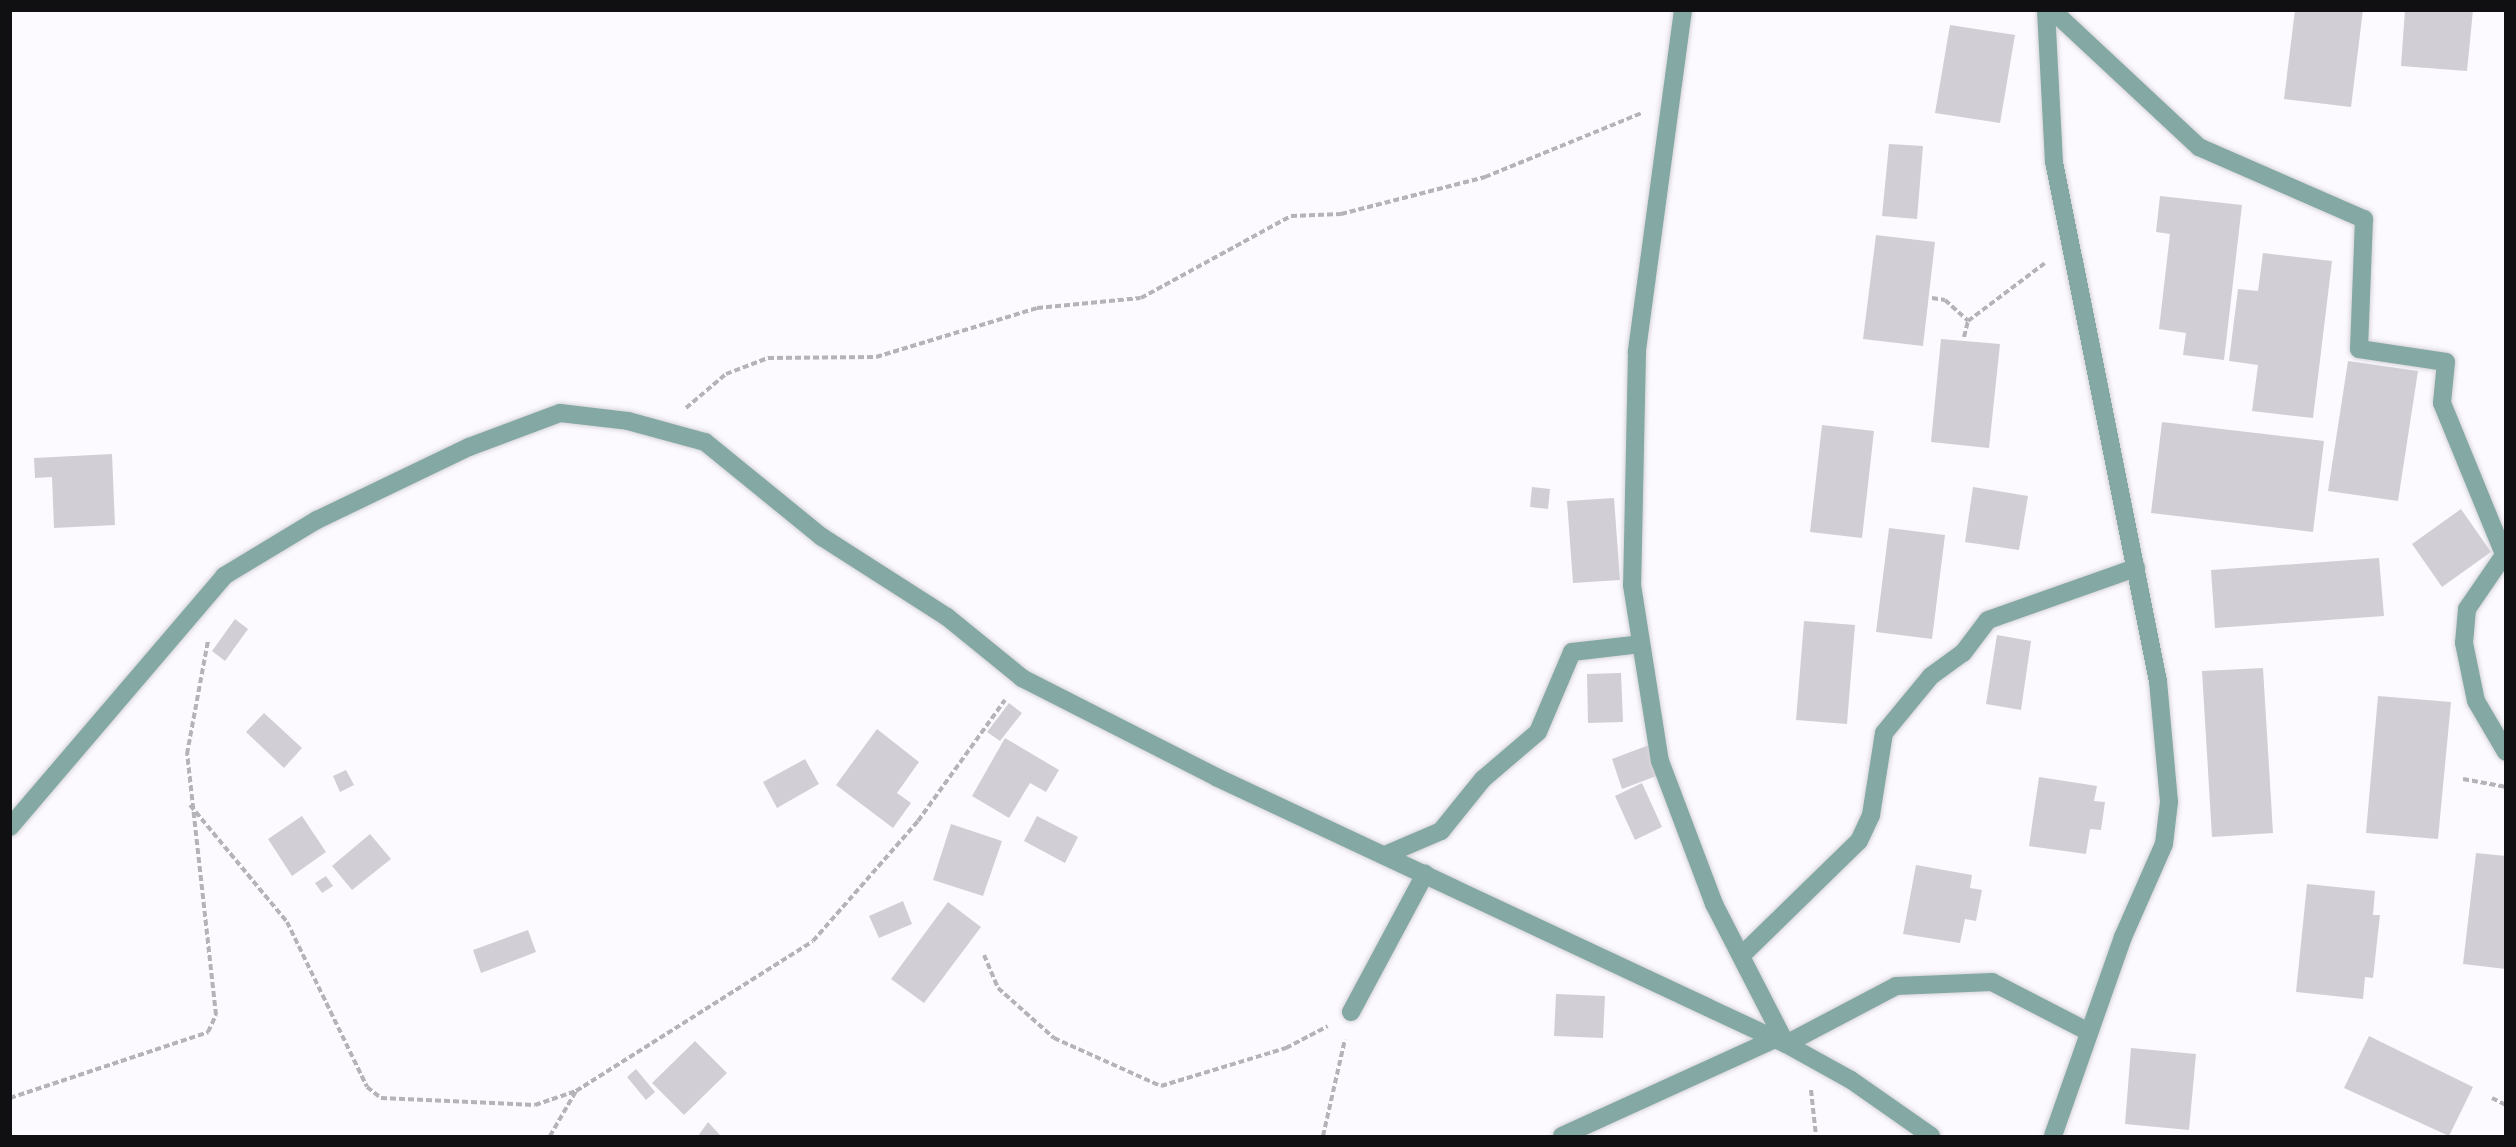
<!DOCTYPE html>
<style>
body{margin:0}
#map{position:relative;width:2516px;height:1147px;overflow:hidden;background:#fcfaff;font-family:"Roboto Serif",serif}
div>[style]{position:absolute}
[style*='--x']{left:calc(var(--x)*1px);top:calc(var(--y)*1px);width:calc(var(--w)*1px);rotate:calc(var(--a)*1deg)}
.building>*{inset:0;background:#d2ced5}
.path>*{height:4px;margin-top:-2px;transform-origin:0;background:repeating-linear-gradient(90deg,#b4b3b7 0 6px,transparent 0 9px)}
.roads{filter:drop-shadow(0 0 2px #d6d4d9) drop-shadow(0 0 2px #d6d4d9)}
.minor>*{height:18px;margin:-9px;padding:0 9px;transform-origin:9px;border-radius:9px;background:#84a8a4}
span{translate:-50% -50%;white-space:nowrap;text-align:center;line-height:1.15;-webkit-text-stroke:4.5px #fcfaff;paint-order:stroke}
.frame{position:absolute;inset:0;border:12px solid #100f11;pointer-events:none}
</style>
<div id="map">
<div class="building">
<i style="clip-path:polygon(2295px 10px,2363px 10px,2351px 107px,2284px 99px)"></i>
<i style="clip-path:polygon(2405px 10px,2473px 10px,2467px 71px,2401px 66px)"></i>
<i style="clip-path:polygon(1950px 25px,2015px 35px,2000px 123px,1935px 113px)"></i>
<i style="clip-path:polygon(1889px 144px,1923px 146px,1917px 219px,1882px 216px)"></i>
<i style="clip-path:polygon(2160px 196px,2242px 205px,2224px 360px,2183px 355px,2186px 333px,2159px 329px,2170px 234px,2156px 232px)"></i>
<i style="clip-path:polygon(1876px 235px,1935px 242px,1923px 346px,1863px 339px)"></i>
<i style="clip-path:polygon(2263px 253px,2332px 261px,2313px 418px,2252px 411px,2258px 365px,2229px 361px,2238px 289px,2258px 291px)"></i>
<i style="clip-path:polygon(1941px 339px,2000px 344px,1989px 448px,1931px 442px)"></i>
<i style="clip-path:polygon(2348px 361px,2418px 371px,2398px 501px,2328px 491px)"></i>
<i style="clip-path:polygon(2162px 422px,2324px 441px,2313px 532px,2151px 513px)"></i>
<i style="clip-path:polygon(1822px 425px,1874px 431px,1862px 538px,1810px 532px)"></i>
<i style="clip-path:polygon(112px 454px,115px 525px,54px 528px,52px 477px,35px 478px,34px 458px)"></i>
<i style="clip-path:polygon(1532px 487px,1550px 489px,1548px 509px,1530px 507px)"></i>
<i style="clip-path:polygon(1973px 487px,2028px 496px,2019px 550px,1965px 542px)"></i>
<i style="clip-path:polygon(1614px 498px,1620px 580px,1573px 583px,1567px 501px)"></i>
<i style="clip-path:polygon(2461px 509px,2491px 552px,2442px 587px,2412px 544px)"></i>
<i style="clip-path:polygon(1889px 528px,1945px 535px,1932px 639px,1876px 632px)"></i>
<i style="clip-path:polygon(2379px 558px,2384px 616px,2215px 628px,2211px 570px)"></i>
<i style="clip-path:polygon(235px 619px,248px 629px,225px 661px,212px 651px)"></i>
<i style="clip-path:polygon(1804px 621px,1855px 625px,1847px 724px,1796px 720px)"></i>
<i style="clip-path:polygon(1997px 635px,2031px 641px,2021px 710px,1986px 704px)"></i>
<i style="clip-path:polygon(2263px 668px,2273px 833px,2212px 837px,2202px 671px)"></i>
<i style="clip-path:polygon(1621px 673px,1623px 722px,1588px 723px,1587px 674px)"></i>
<i style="clip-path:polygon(2378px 696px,2451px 702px,2438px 839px,2366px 833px)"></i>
<i style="clip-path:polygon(1009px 703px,1022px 713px,1000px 741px,987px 732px)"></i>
<i style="clip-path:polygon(264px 713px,302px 748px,284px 768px,246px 732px)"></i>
<i style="clip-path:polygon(877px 729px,919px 762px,897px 793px,911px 803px,893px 828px,836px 785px)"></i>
<i style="clip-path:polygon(1005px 738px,1059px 770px,1046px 792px,1030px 783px,1009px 818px,972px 796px)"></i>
<i style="clip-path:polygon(1649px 745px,1659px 775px,1622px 789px,1612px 759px)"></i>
<i style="clip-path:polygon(805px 759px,819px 784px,777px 808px,763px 782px)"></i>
<i style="clip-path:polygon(346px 770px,354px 785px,340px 792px,333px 776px)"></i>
<i style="clip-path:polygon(2039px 777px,2097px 786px,2094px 801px,2105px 802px,2101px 830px,2090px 829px,2086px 854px,2029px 846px)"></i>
<i style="clip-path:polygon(1642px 783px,1662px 827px,1635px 840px,1615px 796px)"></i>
<i style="clip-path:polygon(302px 816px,326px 852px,292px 876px,268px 839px)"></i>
<i style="clip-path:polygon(1037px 816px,1078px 837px,1065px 863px,1024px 841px)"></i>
<i style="clip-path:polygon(951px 824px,1002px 841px,983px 896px,933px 880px)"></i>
<i style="clip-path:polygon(370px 834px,391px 859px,352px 890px,332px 866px)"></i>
<i style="clip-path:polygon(2476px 853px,2506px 856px,2506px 969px,2463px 964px)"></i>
<i style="clip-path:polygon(1916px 865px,1972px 875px,1970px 888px,1982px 890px,1976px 921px,1965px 919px,1960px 943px,1903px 934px)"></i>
<i style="clip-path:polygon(326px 876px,333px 886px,322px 893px,315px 883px)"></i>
<i style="clip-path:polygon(2307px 884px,2375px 891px,2373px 915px,2380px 915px,2373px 978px,2365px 977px,2363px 999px,2296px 992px)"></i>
<i style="clip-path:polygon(903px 901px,912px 924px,879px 938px,869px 916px)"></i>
<i style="clip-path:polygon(948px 902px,981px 927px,924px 1003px,891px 979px)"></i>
<i style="clip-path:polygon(528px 930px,536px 952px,481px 973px,473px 950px)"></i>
<i style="clip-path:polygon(1556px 994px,1605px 996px,1603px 1038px,1554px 1036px)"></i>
<i style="clip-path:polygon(2369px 1036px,2473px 1087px,2449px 1136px,2344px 1088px)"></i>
<i style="clip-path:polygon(695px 1041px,727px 1073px,684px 1115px,652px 1083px)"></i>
<i style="clip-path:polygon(2131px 1048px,2196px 1054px,2189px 1130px,2125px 1124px)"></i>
<i style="clip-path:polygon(636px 1069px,655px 1092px,646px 1100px,627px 1077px)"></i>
<i style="clip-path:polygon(708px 1122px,721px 1136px,698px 1136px)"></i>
</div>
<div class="path">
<i style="--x:1932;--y:298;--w:13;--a:9"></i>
<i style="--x:1945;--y:300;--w:31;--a:42"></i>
<i style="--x:1968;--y:321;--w:96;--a:-37"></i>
<i style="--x:1964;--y:337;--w:16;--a:-76"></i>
<i style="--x:686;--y:408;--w:52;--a:-40.4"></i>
<i style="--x:726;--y:374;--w:45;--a:-20.9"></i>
<i style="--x:768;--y:358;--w:108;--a:-0.5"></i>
<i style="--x:876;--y:357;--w:168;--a:-16.9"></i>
<i style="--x:1037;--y:308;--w:104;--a:-5.5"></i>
<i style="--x:1141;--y:298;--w:171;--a:-28.7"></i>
<i style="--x:1291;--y:216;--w:50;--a:-2.3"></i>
<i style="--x:1341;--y:214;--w:149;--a:-14.4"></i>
<i style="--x:1485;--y:177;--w:170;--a:-22.2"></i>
<i style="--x:2463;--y:779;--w:44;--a:10.5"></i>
<i style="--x:190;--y:805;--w:152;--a:50.3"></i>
<i style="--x:287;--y:922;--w:183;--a:64.1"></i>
<i style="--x:367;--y:1087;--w:18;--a:38"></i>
<i style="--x:381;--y:1098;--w:154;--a:2.6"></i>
<i style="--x:535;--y:1105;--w:43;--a:-18.9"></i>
<i style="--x:576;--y:1091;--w:280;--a:-32.3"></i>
<i style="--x:813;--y:941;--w:159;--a:-48.8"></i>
<i style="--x:918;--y:821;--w:149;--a:-54.3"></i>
<i style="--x:984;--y:955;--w:36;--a:67"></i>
<i style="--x:998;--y:988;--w:75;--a:41.8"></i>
<i style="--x:1054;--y:1038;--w:117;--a:24.2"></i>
<i style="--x:1161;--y:1086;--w:131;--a:-16.9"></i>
<i style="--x:1286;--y:1048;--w:47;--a:-27.6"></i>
<i style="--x:1811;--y:1090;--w:46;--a:83.8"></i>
<i style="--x:10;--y:1098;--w:209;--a:-18.4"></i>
<i style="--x:208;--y:1032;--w:19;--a:-65"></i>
<i style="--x:216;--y:1015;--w:263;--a:-96.3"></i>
<i style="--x:187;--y:754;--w:115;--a:-79.5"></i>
<i style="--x:2492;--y:1098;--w:16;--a:27"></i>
<i style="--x:550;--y:1136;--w:52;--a:-60"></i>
<i style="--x:1323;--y:1136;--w:99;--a:-77.2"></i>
</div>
<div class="roads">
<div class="minor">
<i style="--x:1683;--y:10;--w:345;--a:97.7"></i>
<i style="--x:1637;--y:352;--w:233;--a:91.2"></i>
<i style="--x:1632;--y:585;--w:178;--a:81"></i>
<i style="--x:1660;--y:761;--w:153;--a:69.3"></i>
<i style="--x:1714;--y:904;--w:157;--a:62.8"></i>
<i style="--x:1786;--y:1044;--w:124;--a:-27.8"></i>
<i style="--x:1896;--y:986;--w:96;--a:-2.4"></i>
<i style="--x:1992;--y:982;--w:109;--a:27.3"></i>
<i style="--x:2046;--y:10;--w:152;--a:87"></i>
<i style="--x:2054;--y:162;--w:529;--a:78.67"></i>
<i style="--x:2158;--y:681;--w:121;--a:84.8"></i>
<i style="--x:2169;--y:802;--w:42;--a:96.8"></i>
<i style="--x:2164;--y:844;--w:102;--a:113.8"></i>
<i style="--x:2123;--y:937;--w:211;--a:109.4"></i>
<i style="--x:2052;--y:10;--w:201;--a:43"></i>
<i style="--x:2199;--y:147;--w:180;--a:23.6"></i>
<i style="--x:2364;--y:219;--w:130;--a:92.2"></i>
<i style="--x:2359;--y:349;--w:88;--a:8.5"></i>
<i style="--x:2446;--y:362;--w:41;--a:95.6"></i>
<i style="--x:2442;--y:403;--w:169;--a:67.7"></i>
<i style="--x:2504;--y:555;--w:65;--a:124.4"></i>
<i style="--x:2467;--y:609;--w:34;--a:95"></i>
<i style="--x:2464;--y:643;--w:59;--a:78.3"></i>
<i style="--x:2476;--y:701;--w:59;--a:59.5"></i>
<i style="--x:10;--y:827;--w:330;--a:-49.5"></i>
<i style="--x:224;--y:576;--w:109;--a:-31.1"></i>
<i style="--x:317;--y:520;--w:169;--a:-25.7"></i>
<i style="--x:469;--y:447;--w:97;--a:-20.5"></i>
<i style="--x:560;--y:413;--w:68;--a:6.7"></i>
<i style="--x:628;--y:421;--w:80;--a:15.3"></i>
<i style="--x:705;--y:442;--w:151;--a:39.1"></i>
<i style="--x:822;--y:537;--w:148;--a:32.6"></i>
<i style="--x:947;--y:617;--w:97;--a:39.1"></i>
<i style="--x:1022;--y:678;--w:218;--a:27"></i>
<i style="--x:1216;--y:777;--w:629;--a:25.1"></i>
<i style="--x:1786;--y:1044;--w:74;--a:29"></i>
<i style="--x:1851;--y:1080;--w:98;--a:35"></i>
<i style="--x:1385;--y:855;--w:61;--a:-23.2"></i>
<i style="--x:1441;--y:831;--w:67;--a:-51.1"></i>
<i style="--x:1483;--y:779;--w:72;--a:-40.5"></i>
<i style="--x:1538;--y:732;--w:87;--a:-67"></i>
<i style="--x:1572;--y:652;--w:69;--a:-6.6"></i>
<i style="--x:1742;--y:955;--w:163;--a:-44.3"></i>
<i style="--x:1859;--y:841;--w:29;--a:-65"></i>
<i style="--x:1871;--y:815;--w:83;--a:-81"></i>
<i style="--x:1884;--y:733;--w:74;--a:-50.5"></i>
<i style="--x:1931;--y:676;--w:39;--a:-36"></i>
<i style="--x:1963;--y:653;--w:41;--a:-52.9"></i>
<i style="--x:1988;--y:620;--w:157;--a:-19.4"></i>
<i style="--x:1351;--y:1012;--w:157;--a:-61.8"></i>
<i style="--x:1562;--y:1136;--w:234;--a:-24.5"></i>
</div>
</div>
<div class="frame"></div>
</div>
